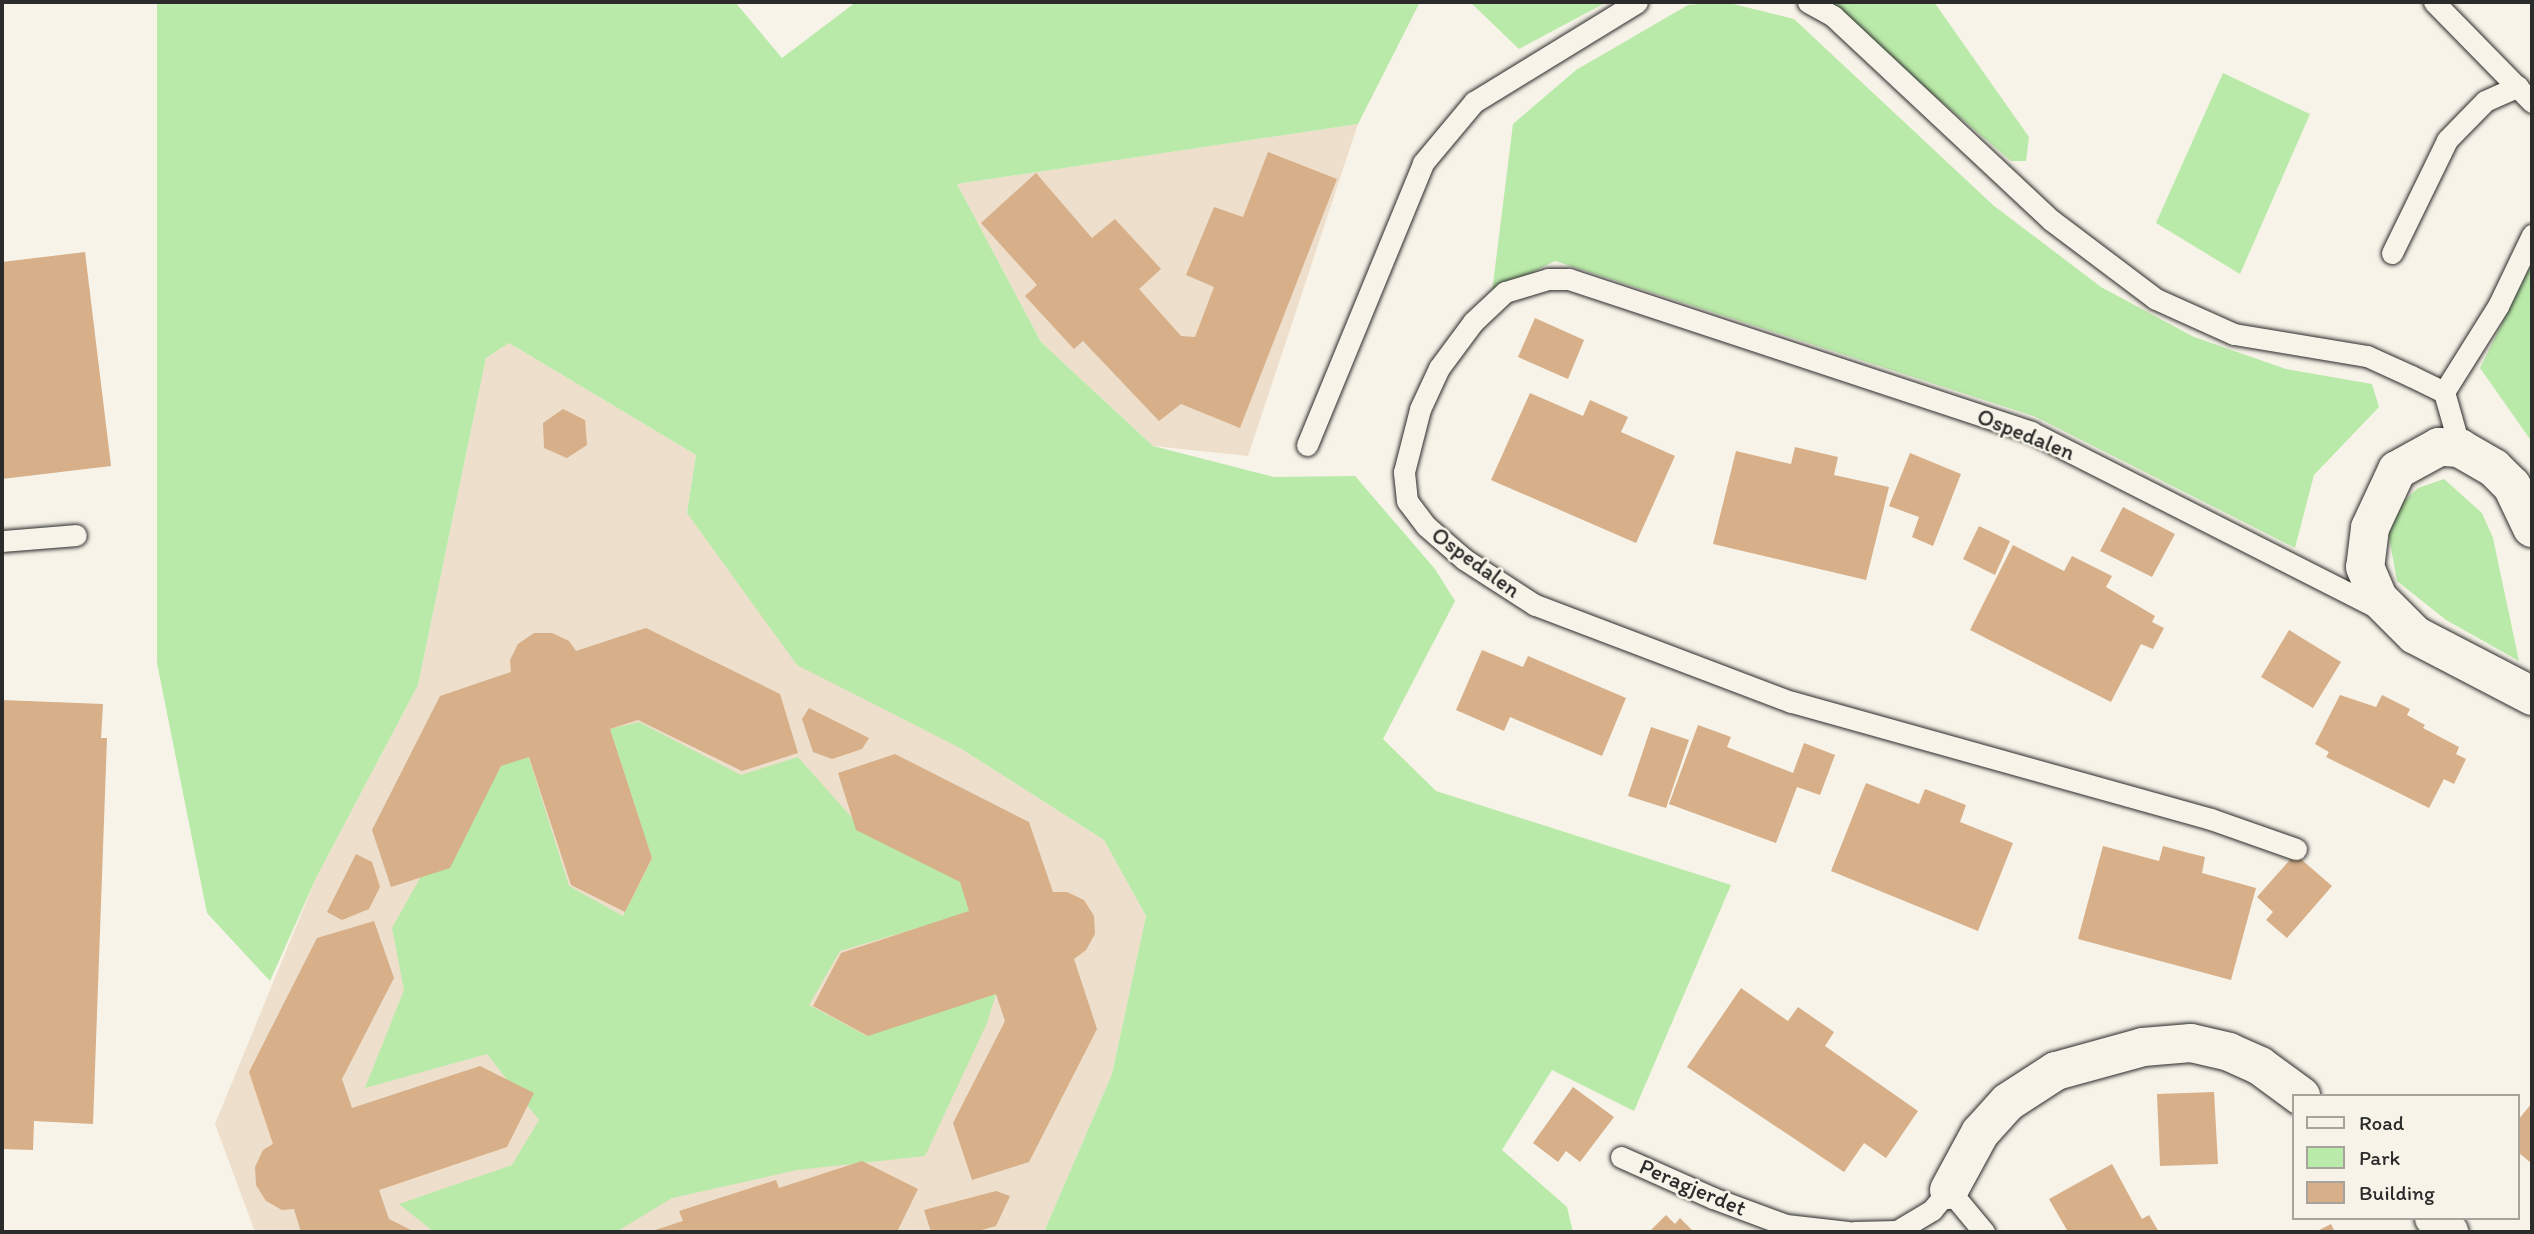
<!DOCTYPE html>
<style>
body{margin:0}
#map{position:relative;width:2534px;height:1234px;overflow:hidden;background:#f7f3e8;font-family:Itim,sans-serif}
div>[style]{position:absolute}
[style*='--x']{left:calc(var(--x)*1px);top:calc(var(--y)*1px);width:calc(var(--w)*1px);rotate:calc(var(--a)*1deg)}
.built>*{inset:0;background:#eddfcb}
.green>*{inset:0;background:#baeaa9}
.building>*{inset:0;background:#d7af88}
.roads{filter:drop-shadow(0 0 2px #2b2b2b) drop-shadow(0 0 2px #2b2b2b)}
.lane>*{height:21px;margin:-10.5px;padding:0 10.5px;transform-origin:10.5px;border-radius:10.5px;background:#f7f3e8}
.street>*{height:38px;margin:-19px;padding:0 19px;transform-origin:19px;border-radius:19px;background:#f7f3e8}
.secondary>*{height:38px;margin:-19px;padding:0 19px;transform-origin:19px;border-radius:19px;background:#f7f3e8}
span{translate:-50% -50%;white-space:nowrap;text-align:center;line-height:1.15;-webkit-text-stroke:5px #f7f3e8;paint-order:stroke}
.street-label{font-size:23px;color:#2b2b2b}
.frame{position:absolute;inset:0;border:4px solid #2b2b2b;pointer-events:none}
.legend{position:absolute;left:2292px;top:1094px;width:228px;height:126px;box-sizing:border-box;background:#f7f3e8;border:2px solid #a5a39c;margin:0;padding:9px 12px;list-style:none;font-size:21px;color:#2b2b2b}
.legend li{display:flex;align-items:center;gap:14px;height:35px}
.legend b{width:35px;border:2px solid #a5a39c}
</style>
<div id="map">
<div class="built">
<i style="clip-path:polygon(1358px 124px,1248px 456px,1153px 446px,1041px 342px,957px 184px)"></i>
<i style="clip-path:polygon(509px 343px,696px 455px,687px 513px,960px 748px,1104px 840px,1146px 916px,1112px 1074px,1044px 1232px,255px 1232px,215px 1124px,316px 878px,418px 685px,486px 358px)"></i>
</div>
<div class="green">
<i style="clip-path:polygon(157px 2px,735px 2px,782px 58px,856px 2px,1420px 2px,1358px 124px,957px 184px,1041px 342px,1153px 446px,1274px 477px,1355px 476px,1435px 569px,1455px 601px,1383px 739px,1436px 791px,1731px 885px,1634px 1111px,1552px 1070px,1502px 1150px,1567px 1207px,1573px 1232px,1044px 1232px,1112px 1074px,1146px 916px,1104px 840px,960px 748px,797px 665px,687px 513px,696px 455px,509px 343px,486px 358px,418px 685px,316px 878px,270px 981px,207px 913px,157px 663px)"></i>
<i style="clip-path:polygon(1470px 2px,1607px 2px,1519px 49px)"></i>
<i style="clip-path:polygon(1725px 2px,1794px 19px,1993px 205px,2101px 287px,2194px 337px,2286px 369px,2372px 384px,2379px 407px,2314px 475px,2295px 548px,2036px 417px,1555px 261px,1492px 292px,1513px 124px,1576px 70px,1688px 5px)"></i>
<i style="clip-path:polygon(1825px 2px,1934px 2px,2029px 137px,2026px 161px,2011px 161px)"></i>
<i style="clip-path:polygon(2223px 73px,2310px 114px,2240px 274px,2156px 223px)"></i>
<i style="clip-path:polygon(2532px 263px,2532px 442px,2480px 368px)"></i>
<i style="clip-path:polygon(2444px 479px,2482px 513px,2493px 538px,2519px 661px,2446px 620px,2397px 581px,2388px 531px,2403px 502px,2418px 488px)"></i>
<i style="clip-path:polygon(639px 722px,741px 775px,798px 757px,863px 830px,964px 881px,971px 912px,840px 951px,809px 1005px,865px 1035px,996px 994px,987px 1023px,925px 1156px,797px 1170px,672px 1198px,616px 1232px,434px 1232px,399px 1204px,512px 1165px,539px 1120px,487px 1054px,365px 1088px,404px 990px,392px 928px,424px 871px,498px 762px,528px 755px,569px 886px,623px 916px,652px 859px,610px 729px)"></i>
</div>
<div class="building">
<i style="clip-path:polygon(1268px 152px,1337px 179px,1240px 428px,1181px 404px,1159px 421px,1083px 341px,1074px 349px,1025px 296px,1037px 285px,981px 223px,1036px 173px,1092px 238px,1115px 219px,1161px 269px,1139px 289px,1181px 336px,1195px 337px,1214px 287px,1186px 275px,1214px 207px,1243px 217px)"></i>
<i style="clip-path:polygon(85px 252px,111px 466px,2px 479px,2px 262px)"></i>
<i style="clip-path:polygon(1535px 318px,1584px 340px,1568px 379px,1518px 357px)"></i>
<i style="clip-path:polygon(1530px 393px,1583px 416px,1590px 400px,1628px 417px,1621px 432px,1675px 456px,1636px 543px,1491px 480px)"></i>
<i style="clip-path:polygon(563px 409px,585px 420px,587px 445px,567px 458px,544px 448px,543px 423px)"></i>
<i style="clip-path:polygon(1795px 447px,1838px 457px,1834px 475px,1889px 487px,1866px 580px,1713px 544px,1736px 451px,1791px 464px)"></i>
<i style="clip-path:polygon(1910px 453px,1961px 474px,1933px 546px,1912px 537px,1919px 517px,1889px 506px)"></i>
<i style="clip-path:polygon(2123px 507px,2175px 534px,2152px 577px,2100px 551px)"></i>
<i style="clip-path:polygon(1979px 526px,2010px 541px,1995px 575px,1963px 559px)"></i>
<i style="clip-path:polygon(2013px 545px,2064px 571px,2072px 556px,2112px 576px,2106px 587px,2155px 616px,2152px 622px,2164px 628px,2153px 649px,2141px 644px,2111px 702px,1970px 630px)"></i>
<i style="clip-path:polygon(646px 628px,780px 694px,798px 753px,742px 771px,638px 720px,610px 729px,652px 858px,625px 912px,571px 885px,529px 757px,501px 766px,450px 868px,391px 887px,372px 830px,440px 696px,511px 672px,510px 660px,518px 644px,534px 633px,552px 633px,569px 641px,576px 651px)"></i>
<i style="clip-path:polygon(2289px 630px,2341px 662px,2313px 708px,2261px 677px)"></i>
<i style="clip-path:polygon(1482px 650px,1523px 667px,1528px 656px,1626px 698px,1602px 756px,1510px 717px,1504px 731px,1456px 710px)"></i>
<i style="clip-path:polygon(2340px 695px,2376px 707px,2382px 695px,2410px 709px,2407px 715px,2425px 725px,2423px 728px,2459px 747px,2456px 754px,2466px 759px,2454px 784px,2444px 779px,2429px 808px,2326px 757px,2329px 752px,2315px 744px)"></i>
<i style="clip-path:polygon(2px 700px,103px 704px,101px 738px,107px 738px,93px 1124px,34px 1121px,33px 1150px,2px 1149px)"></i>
<i style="clip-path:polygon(809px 708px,869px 738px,862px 749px,832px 759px,813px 752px,802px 719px)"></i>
<i style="clip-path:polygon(1698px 725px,1731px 737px,1727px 747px,1793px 773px,1804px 743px,1835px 755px,1820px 795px,1797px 787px,1776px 843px,1669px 804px)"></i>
<i style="clip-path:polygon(1651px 727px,1689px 740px,1666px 808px,1628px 796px)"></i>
<i style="clip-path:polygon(895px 754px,1029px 822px,1053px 892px,1067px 892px,1084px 900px,1094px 916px,1095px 934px,1086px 950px,1074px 959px,1097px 1029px,1029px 1162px,972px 1180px,953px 1123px,1005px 1021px,996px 994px,868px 1036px,813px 1006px,841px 953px,969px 911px,960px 882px,856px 830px,838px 773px)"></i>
<i style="clip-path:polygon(1866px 783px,1919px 804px,1925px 789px,1966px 805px,1960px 822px,2013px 843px,1978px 931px,1831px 871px)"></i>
<i style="clip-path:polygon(2103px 846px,2159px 861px,2163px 846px,2185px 852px,2205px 857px,2202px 873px,2256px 888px,2231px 980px,2078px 939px)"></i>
<i style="clip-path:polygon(356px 854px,372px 862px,380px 887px,369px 909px,342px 920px,327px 912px)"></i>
<i style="clip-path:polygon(2295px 854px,2332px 886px,2287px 938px,2266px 920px,2273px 912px,2257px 897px)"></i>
<i style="clip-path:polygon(374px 921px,394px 978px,342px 1079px,352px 1108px,480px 1066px,534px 1093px,507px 1147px,379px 1190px,389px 1219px,415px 1232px,301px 1232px,294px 1209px,282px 1210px,266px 1201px,256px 1185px,255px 1167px,263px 1150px,273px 1144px,249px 1072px,317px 938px)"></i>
<i style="clip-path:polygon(1741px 988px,1788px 1021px,1798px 1007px,1834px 1032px,1825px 1046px,1918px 1111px,1886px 1158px,1864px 1143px,1844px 1172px,1687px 1067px)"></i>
<i style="clip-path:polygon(1573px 1087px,1614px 1117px,1580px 1162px,1566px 1151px,1558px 1162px,1533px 1143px)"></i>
<i style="clip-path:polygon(2214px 1092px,2218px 1164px,2160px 1166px,2157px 1094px)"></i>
<i style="clip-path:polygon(2532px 1103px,2532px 1164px,2518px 1152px,2518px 1120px)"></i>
<i style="clip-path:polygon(862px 1161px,918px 1189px,897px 1232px,649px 1232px,683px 1221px,679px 1211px,776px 1180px,779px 1188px)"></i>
<i style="clip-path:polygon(2112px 1164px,2142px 1219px,2149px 1215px,2159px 1232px,2068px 1232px,2049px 1199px)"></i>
<i style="clip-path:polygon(996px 1191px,1010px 1196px,996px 1226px,974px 1232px,931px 1232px,924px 1210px)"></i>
<i style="clip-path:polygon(1666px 1215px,1675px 1224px,1680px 1218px,1694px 1232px,1649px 1232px)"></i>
<i style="clip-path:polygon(2331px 1224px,2335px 1232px,2315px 1232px)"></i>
</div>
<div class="roads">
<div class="lane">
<i style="--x:1808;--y:2;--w:29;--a:29"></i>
<i style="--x:1833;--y:16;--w:299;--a:43.1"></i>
<i style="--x:2051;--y:220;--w:131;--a:37"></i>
<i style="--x:2156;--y:299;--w:85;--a:24.2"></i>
<i style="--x:2234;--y:334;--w:135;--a:9.4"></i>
<i style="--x:2367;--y:356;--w:48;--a:24.4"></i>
<i style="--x:2411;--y:376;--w:37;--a:26"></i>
<i style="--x:2444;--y:392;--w:58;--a:74.1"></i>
<i style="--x:2434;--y:2;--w:140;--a:45.6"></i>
<i style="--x:2392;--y:253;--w:126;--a:-64"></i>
<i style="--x:2447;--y:140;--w:54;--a:-45.7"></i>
<i style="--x:2485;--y:101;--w:36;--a:-24"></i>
<i style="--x:2444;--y:392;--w:102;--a:-57.9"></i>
<i style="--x:2498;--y:306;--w:79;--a:-64.4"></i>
<i style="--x:1307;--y:445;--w:305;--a:-67.6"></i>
<i style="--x:1423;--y:163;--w:80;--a:-50.1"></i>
<i style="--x:1474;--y:102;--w:191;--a:-31.5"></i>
<i style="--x:2;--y:541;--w:74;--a:-4.6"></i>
<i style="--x:2296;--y:849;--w:90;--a:-160.6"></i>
<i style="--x:2211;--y:819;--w:436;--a:-164.4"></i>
<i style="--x:1791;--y:702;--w:274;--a:-159.2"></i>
<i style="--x:1535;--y:605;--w:85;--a:-147.1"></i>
<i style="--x:1464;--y:559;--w:50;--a:-139"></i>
<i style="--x:1426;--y:526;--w:31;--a:-127"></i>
<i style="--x:1407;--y:501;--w:29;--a:-96"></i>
<i style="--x:1404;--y:472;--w:65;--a:-75.7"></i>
<i style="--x:1420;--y:409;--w:45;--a:-65.1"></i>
<i style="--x:1439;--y:368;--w:57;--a:-53.5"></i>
<i style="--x:1473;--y:322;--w:44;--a:-43.2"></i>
<i style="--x:1505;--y:292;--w:45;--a:-16.8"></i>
<i style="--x:1548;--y:279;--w:21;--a:0"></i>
<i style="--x:1569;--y:279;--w:487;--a:18.3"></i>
<i style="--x:2031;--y:432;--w:391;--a:26.9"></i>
<i style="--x:1621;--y:1157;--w:101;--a:24"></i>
<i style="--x:1713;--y:1198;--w:78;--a:20.3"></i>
<i style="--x:1786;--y:1225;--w:62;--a:6.4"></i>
<i style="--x:1854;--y:1232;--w:43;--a:-1.3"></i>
<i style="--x:1897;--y:1231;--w:41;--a:-31"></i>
<i style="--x:1932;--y:1210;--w:26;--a:-50"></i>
<i style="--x:1949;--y:1190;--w:55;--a:50.2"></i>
</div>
<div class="street">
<i style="--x:1949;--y:1190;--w:65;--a:-61.5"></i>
<i style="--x:1980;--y:1133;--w:42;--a:-47.9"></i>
<i style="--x:2008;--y:1102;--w:57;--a:-32.9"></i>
<i style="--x:2056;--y:1071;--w:90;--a:-15.4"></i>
<i style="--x:2143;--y:1047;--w:48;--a:-4.8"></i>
<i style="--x:2191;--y:1043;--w:39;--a:13"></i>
<i style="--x:2229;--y:1052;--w:34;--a:24"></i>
<i style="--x:2260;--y:1066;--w:51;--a:36.2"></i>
<i style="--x:2434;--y:1218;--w:21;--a:43"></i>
</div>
<div class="secondary">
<i style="--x:2532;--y:528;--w:47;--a:-115.5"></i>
<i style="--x:2512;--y:486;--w:25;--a:-135"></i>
<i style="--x:2494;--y:468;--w:39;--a:-150"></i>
<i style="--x:2460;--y:448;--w:21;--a:-177"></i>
<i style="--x:2439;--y:447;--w:48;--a:151.3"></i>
<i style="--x:2397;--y:470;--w:64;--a:115"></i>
<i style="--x:2370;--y:528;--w:39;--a:97"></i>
<i style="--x:2365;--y:567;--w:34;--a:67"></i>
<i style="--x:2378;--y:598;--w:52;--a:45"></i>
<i style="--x:2415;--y:635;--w:132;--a:27.5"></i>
</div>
</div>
<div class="street-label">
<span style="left:2026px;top:434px;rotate:22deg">Ospedalen</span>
<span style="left:1476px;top:562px;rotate:36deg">Ospedalen</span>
<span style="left:1693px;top:1187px;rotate:23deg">Peragjerdet</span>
</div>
<div class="frame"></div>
<ul class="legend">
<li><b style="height:9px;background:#f7f3e8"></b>Road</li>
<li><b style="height:19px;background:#baeaa9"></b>Park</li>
<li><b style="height:19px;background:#d7af88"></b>Building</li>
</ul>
</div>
